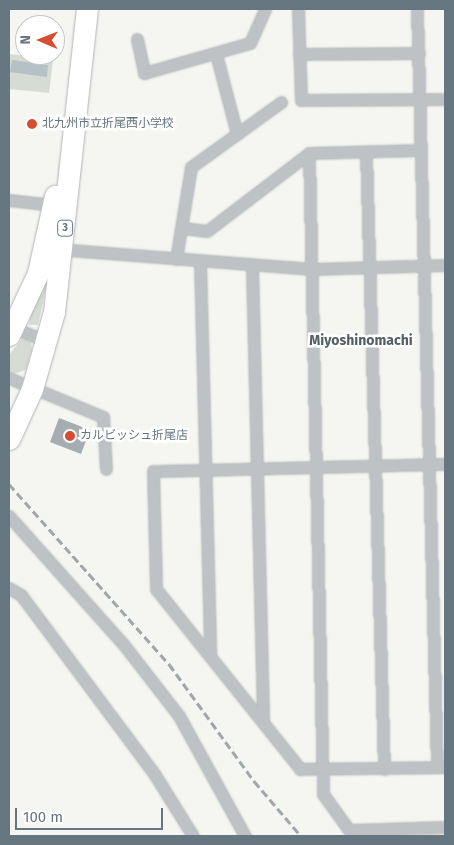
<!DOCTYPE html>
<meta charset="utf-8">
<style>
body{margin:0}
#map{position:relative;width:454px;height:845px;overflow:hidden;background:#f5f5f1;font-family:"Fira Sans","Noto Sans JP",sans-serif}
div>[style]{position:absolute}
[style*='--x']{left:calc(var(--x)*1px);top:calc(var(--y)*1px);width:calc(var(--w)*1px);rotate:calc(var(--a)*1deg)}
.green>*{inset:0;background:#d6dbd3}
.water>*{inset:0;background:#b5c1c4}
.building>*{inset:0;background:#a5adb1}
.roads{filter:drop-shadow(0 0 1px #b1b5b7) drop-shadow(0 0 1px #b1b5b7)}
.street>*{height:11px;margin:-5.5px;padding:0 5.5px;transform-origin:5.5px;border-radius:5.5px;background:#bec2c5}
.highway>*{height:21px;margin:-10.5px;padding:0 10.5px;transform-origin:10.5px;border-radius:10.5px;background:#fff}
.rail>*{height:3px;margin-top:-1.5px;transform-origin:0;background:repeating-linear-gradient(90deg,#a0a6aa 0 8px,transparent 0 12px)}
.dots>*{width:14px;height:14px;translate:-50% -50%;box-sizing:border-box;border:2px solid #fff;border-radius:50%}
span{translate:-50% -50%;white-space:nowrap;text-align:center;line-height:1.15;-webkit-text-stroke:5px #fff;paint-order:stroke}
.shield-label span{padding:1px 4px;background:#fff;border:1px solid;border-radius:4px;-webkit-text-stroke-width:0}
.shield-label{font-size:11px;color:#667680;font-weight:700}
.poi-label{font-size:12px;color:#667680}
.left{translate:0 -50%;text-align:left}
.neighbourhood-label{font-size:14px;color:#535f66;font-weight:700}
.frame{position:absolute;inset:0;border:10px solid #667680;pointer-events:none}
.north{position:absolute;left:15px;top:15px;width:50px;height:50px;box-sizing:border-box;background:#fff;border:1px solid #c2c8cc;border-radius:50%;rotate:271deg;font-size:14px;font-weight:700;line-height:20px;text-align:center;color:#667680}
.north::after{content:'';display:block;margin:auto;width:18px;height:22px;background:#d54e31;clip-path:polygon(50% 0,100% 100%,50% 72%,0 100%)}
.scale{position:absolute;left:15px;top:808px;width:148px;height:22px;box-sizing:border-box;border:2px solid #667680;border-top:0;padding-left:6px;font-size:15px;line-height:18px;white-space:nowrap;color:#667680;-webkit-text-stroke:4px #fff;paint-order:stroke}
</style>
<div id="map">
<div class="green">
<i style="clip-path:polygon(9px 54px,53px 59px,49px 93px,9px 89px)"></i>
<i style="clip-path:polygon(52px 262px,38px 325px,29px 325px,31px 314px)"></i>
<i style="clip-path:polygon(22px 339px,31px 342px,32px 349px,26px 370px,13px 374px,9px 372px,9px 355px)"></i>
</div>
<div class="water">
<i style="clip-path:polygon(12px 60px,48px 65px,47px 77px,10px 72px)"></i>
</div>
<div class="building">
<i style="clip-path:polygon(59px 418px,90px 430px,81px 454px,50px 442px)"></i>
</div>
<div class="roads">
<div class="street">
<i style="--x:298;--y:9;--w:91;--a:88.1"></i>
<i style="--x:301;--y:100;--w:144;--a:-0.4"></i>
<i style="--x:417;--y:9;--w:758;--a:88.49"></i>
<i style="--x:137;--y:39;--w:35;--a:78"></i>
<i style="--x:144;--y:73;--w:110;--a:-15.8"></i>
<i style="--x:250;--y:43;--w:37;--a:-66"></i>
<i style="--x:216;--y:54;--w:83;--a:75.3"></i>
<i style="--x:299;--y:54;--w:120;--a:-0.5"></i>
<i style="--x:366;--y:152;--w:617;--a:88.33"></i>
<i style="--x:309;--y:153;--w:641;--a:88.75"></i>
<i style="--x:323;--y:794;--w:44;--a:54.2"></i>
<i style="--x:349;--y:830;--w:96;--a:-1.8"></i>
<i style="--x:9;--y:200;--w:45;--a:6.3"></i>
<i style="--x:183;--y:228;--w:24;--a:7"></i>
<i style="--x:207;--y:231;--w:128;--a:-37.4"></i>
<i style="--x:309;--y:153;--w:112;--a:-1.5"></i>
<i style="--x:57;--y:249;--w:256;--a:4.5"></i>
<i style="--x:312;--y:269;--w:133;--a:-1.7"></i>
<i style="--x:176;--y:259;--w:93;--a:-80.7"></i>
<i style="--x:191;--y:167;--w:111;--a:-35.8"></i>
<i style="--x:200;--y:262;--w:390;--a:88.5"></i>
<i style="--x:252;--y:266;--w:456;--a:88.6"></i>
<i style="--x:13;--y:328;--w:36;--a:21"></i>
<i style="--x:9;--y:378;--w:102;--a:22.5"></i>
<i style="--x:103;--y:417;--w:52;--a:86.7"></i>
<i style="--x:445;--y:464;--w:292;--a:178.6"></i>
<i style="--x:153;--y:471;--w:118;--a:88.5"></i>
<i style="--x:156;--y:589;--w:231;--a:51.3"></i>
<i style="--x:300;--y:769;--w:145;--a:-0.8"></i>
<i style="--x:9;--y:516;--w:173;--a:48.3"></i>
<i style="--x:124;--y:645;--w:90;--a:52.2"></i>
<i style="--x:179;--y:716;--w:137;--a:61.2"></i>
<i style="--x:9;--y:588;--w:14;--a:30"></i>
<i style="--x:21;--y:595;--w:224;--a:53.3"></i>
<i style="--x:155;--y:775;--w:72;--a:58.1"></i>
</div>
<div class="highway">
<i style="--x:9;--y:335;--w:68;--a:-64.9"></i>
<i style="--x:38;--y:273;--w:79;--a:-77.6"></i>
<i style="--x:9;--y:439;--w:55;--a:-65.3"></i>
<i style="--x:32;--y:389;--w:80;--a:-74.1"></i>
<i style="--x:54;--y:312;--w:305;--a:-83.8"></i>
</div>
</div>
<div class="rail">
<i style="--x:9;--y:484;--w:241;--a:48.4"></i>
<i style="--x:169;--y:664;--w:145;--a:54"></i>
<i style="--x:254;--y:781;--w:72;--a:49.5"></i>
</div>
<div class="dots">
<i style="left:32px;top:124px;background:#d54e31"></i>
<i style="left:70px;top:436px;background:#d54e31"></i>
</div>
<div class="shield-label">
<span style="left:65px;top:228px">3</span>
</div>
<div class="poi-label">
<span class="left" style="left:42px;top:124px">北九州市立折尾西小学校</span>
<span class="left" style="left:80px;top:436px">カルビッシュ折尾店</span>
</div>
<div class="neighbourhood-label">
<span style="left:361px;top:341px">Miyoshinomachi</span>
</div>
<div class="frame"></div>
<div class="north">N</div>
<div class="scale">100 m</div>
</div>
